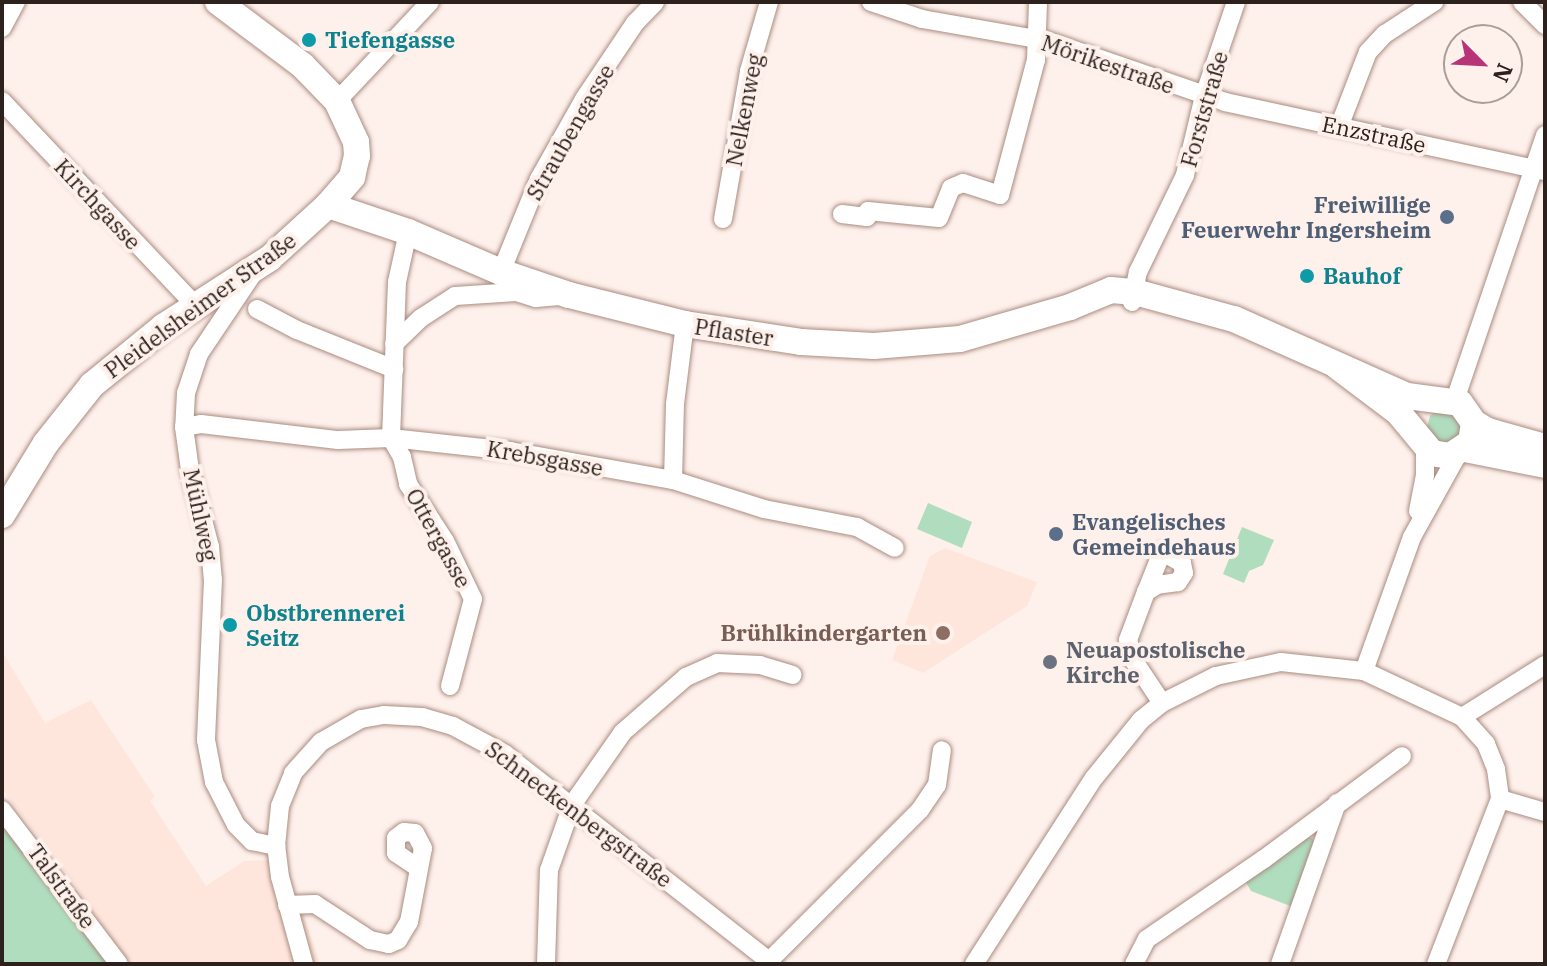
<!DOCTYPE html>
<meta charset="utf-8">
<style>
body{margin:0}
#map{position:relative;width:1547px;height:966px;overflow:hidden;background:#fef0eb;font-family:"IBM Plex Serif",serif}
div>[style]{position:absolute}
[style*='--x']{left:calc(var(--x)*1px);top:calc(var(--y)*1px);width:calc(var(--w)*1px);rotate:calc(var(--a)*1deg)}
.built>*{inset:0;background:#ffe6dc}
.green>*{inset:0;background:#b0ddbe}
.roads{filter:drop-shadow(0 0 2px #aa8c80) drop-shadow(0 0 2px #aa8c80)}
.street>*{height:18px;margin:-9px;padding:0 9px;transform-origin:9px;border-radius:9px;background:#fff}
.secondary>*{height:26px;margin:-13px;padding:0 13px;transform-origin:13px;border-radius:13px;background:#fff}
.dots>*{width:22px;height:22px;translate:-50% -50%;box-sizing:border-box;border:4px solid #fef0eb;border-radius:50%}
span{translate:-50% -50%;white-space:nowrap;text-align:center;line-height:1.15;-webkit-text-stroke:8px #fef0eb;paint-order:stroke}
.culture-label{font-size:22px;color:#0d838f;font-weight:700}
.left{translate:0 -50%;text-align:left}
.street-label{font-size:22px;color:#2c211c}
.service-label{font-size:22px;color:#4e5e75;font-weight:700}
.right{translate:-100% -50%;text-align:right}
.education-label{font-size:22px;color:#785e54;font-weight:700}
.worship-label{font-size:22px;color:#5b616d;font-weight:700}
.frame{position:absolute;inset:0;border:4px solid #2c211c;pointer-events:none}
.north{position:absolute;left:1443px;top:24px;width:80px;height:80px;box-sizing:border-box;background:#fef0eb;border:2px solid #aa9d98;border-radius:50%;rotate:114deg;font-size:22px;font-weight:700;line-height:32px;text-align:center;color:#2c211c}
.north::after{content:'';display:block;margin:auto;width:28px;height:36px;background:#b83479;clip-path:polygon(50% 0,100% 100%,50% 72%,0 100%)}
</style>
<div id="map">
<div class="built">
<i style="clip-path:polygon(945px 548px,1037px 582px,1027px 606px,923px 673px,892px 660px,930px 556px)"></i>
<i style="clip-path:polygon(2px 651px,45px 723px,91px 700px,155px 797px,150px 801px,206px 886px,244px 861px,269px 860px,276px 902px,302px 911px,320px 964px,128px 964px,71px 879px,2px 789px)"></i>
</div>
<div class="green">
<i style="clip-path:polygon(1439px 408px,1465px 420px,1457px 442px,1438px 443px,1427px 428px,1430px 416px)"></i>
<i style="clip-path:polygon(928px 503px,972px 522px,962px 548px,917px 529px)"></i>
<i style="clip-path:polygon(1242px 527px,1274px 540px,1263px 565px,1249px 571px,1244px 583px,1223px 574px)"></i>
<i style="clip-path:polygon(2px 824px,112px 964px,2px 964px)"></i>
<i style="clip-path:polygon(1301px 836px,1312px 838px,1317px 846px,1293px 907px,1251px 891px,1244px 879px)"></i>
</div>
<div class="roads">
<div class="street">
<i style="--x:871;--y:2;--w:54;--a:18.4"></i>
<i style="--x:922;--y:19;--w:128;--a:9.9"></i>
<i style="--x:1048;--y:41;--w:187;--a:19"></i>
<i style="--x:1225;--y:102;--w:327;--a:12.2"></i>
<i style="--x:1522;--y:2;--w:33;--a:45"></i>
<i style="--x:2;--y:28;--w:30;--a:-62"></i>
<i style="--x:2;--y:101;--w:282;--a:46.6"></i>
<i style="--x:337;--y:101;--w:136;--a:-46.8"></i>
<i style="--x:1339;--y:127;--w:80;--a:-68.9"></i>
<i style="--x:1368;--y:52;--w:25;--a:-47"></i>
<i style="--x:1385;--y:34;--w:59;--a:-33.1"></i>
<i style="--x:842;--y:214;--w:25;--a:7"></i>
<i style="--x:867;--y:217;--w:6;--a:-81"></i>
<i style="--x:868;--y:211;--w:71;--a:5.6"></i>
<i style="--x:939;--y:218;--w:32;--a:-68"></i>
<i style="--x:951;--y:188;--w:13;--a:-23"></i>
<i style="--x:963;--y:183;--w:39;--a:18"></i>
<i style="--x:1000;--y:195;--w:140;--a:-75.1"></i>
<i style="--x:1036;--y:60;--w:58;--a:-88"></i>
<i style="--x:723;--y:219;--w:150;--a:-80"></i>
<i style="--x:749;--y:71;--w:72;--a:-73.8"></i>
<i style="--x:254;--y:272;--w:99;--a:123.9"></i>
<i style="--x:199;--y:354;--w:41;--a:108.4"></i>
<i style="--x:186;--y:393;--w:34;--a:93"></i>
<i style="--x:184;--y:427;--w:43;--a:82.1"></i>
<i style="--x:190;--y:470;--w:80;--a:75.4"></i>
<i style="--x:210;--y:547;--w:32;--a:85"></i>
<i style="--x:213;--y:579;--w:161;--a:92.5"></i>
<i style="--x:206;--y:740;--w:43;--a:79.2"></i>
<i style="--x:214;--y:782;--w:48;--a:62.9"></i>
<i style="--x:236;--y:825;--w:23;--a:45"></i>
<i style="--x:252;--y:841;--w:25;--a:12"></i>
<i style="--x:501;--y:272;--w:100;--a:-67.8"></i>
<i style="--x:539;--y:179;--w:92;--a:-60.6"></i>
<i style="--x:584;--y:99;--w:92;--a:-56.1"></i>
<i style="--x:635;--y:23;--w:29;--a:-46"></i>
<i style="--x:1132;--y:302;--w:31;--a:-79"></i>
<i style="--x:1138;--y:272;--w:108;--a:-64.1"></i>
<i style="--x:1185;--y:175;--w:81;--a:-76.5"></i>
<i style="--x:1204;--y:96;--w:99;--a:-71.2"></i>
<i style="--x:257;--y:309;--w:45;--a:27.7"></i>
<i style="--x:297;--y:330;--w:105;--a:21.9"></i>
<i style="--x:394;--y:344;--w:37;--a:-44"></i>
<i style="--x:421;--y:318;--w:40;--a:-32.9"></i>
<i style="--x:455;--y:296;--w:61;--a:-3.8"></i>
<i style="--x:516;--y:292;--w:21;--a:17"></i>
<i style="--x:536;--y:298;--w:23;--a:-5"></i>
<i style="--x:1455;--y:400;--w:280;--a:-71.2"></i>
<i style="--x:184;--y:427;--w:17;--a:-10"></i>
<i style="--x:201;--y:424;--w:138;--a:6.7"></i>
<i style="--x:338;--y:440;--w:53;--a:-2.2"></i>
<i style="--x:391;--y:438;--w:120;--a:6.2"></i>
<i style="--x:510;--y:451;--w:166;--a:10.1"></i>
<i style="--x:673;--y:480;--w:96;--a:17.7"></i>
<i style="--x:764;--y:509;--w:95;--a:11"></i>
<i style="--x:857;--y:527;--w:43;--a:28.9"></i>
<i style="--x:391;--y:438;--w:22;--a:60"></i>
<i style="--x:402;--y:457;--w:28;--a:77"></i>
<i style="--x:408;--y:484;--w:68;--a:57"></i>
<i style="--x:445;--y:541;--w:64;--a:64.2"></i>
<i style="--x:473;--y:599;--w:90;--a:104.8"></i>
<i style="--x:391;--y:438;--w:156;--a:-87.8"></i>
<i style="--x:397;--y:282;--w:51;--a:-77.6"></i>
<i style="--x:673;--y:480;--w:76;--a:-88.5"></i>
<i style="--x:675;--y:404;--w:81;--a:-82.9"></i>
<i style="--x:1418;--y:511;--w:37;--a:-79"></i>
<i style="--x:1425;--y:475;--w:28;--a:-90"></i>
<i style="--x:1146;--y:592;--w:43;--a:-68.2"></i>
<i style="--x:1162;--y:552;--w:23;--a:29"></i>
<i style="--x:1182;--y:563;--w:10;--a:79"></i>
<i style="--x:1184;--y:573;--w:11;--a:124"></i>
<i style="--x:1178;--y:582;--w:21;--a:172"></i>
<i style="--x:1157;--y:585;--w:13;--a:148"></i>
<i style="--x:1146;--y:592;--w:51;--a:110.6"></i>
<i style="--x:1128;--y:640;--w:22;--a:74"></i>
<i style="--x:1134;--y:661;--w:50;--a:56.3"></i>
<i style="--x:1364;--y:671;--w:142;--a:-70.3"></i>
<i style="--x:1412;--y:537;--w:95;--a:-61"></i>
<i style="--x:1462;--y:717;--w:98;--a:-32.1"></i>
<i style="--x:1500;--y:799;--w:47;--a:16.1"></i>
<i style="--x:2;--y:810;--w:193;--a:52.8"></i>
<i style="--x:287;--y:905;--w:28;--a:-2"></i>
<i style="--x:315;--y:904;--w:66;--a:33.2"></i>
<i style="--x:370;--y:940;--w:19;--a:12"></i>
<i style="--x:389;--y:944;--w:10;--a:-24"></i>
<i style="--x:398;--y:940;--w:21;--a:-59"></i>
<i style="--x:409;--y:922;--w:75;--a:-79.3"></i>
<i style="--x:423;--y:848;--w:17;--a:-118"></i>
<i style="--x:415;--y:833;--w:11;--a:-175"></i>
<i style="--x:404;--y:832;--w:10;--a:143"></i>
<i style="--x:396;--y:838;--w:15;--a:90"></i>
<i style="--x:396;--y:853;--w:27;--a:34"></i>
<i style="--x:304;--y:964;--w:90;--a:-105.4"></i>
<i style="--x:280;--y:877;--w:31;--a:-97"></i>
<i style="--x:276;--y:846;--w:40;--a:-84.3"></i>
<i style="--x:280;--y:806;--w:35;--a:-68"></i>
<i style="--x:293;--y:773;--w:42;--a:-47.9"></i>
<i style="--x:321;--y:742;--w:46;--a:-29.9"></i>
<i style="--x:361;--y:719;--w:23;--a:-10"></i>
<i style="--x:384;--y:715;--w:38;--a:3"></i>
<i style="--x:422;--y:717;--w:32;--a:16"></i>
<i style="--x:453;--y:726;--w:59;--a:28.3"></i>
<i style="--x:505;--y:754;--w:340;--a:38.1"></i>
<i style="--x:546;--y:964;--w:94;--a:-88.2"></i>
<i style="--x:549;--y:870;--w:69;--a:-70.5"></i>
<i style="--x:572;--y:805;--w:89;--a:-55.1"></i>
<i style="--x:623;--y:732;--w:84;--a:-41.1"></i>
<i style="--x:686;--y:677;--w:34;--a:-24"></i>
<i style="--x:717;--y:663;--w:43;--a:2.7"></i>
<i style="--x:760;--y:665;--w:34;--a:17"></i>
<i style="--x:766;--y:964;--w:218;--a:-45"></i>
<i style="--x:920;--y:810;--w:30;--a:-56"></i>
<i style="--x:937;--y:785;--w:35;--a:-82"></i>
<i style="--x:974;--y:964;--w:221;--a:-57.2"></i>
<i style="--x:1094;--y:778;--w:75;--a:-51"></i>
<i style="--x:1141;--y:720;--w:27;--a:-39"></i>
<i style="--x:1162;--y:703;--w:60;--a:-26.6"></i>
<i style="--x:1216;--y:676;--w:66;--a:-12.2"></i>
<i style="--x:1281;--y:662;--w:83;--a:6.2"></i>
<i style="--x:1364;--y:671;--w:108;--a:25.1"></i>
<i style="--x:1462;--y:717;--w:36;--a:48"></i>
<i style="--x:1486;--y:744;--w:27;--a:68"></i>
<i style="--x:1496;--y:769;--w:30;--a:82"></i>
<i style="--x:1500;--y:799;--w:177;--a:111.2"></i>
<i style="--x:1134;--y:964;--w:28;--a:-63"></i>
<i style="--x:1147;--y:939;--w:142;--a:-34.4"></i>
<i style="--x:1264;--y:859;--w:172;--a:-36.7"></i>
<i style="--x:1280;--y:964;--w:171;--a:-70.5"></i>
</div>
<div class="secondary">
<i style="--x:328;--y:205;--w:84;--a:18.6"></i>
<i style="--x:408;--y:232;--w:101;--a:23.3"></i>
<i style="--x:501;--y:272;--w:72;--a:18.7"></i>
<i style="--x:569;--y:295;--w:120;--a:14"></i>
<i style="--x:685;--y:324;--w:117;--a:8.8"></i>
<i style="--x:801;--y:342;--w:73;--a:3.1"></i>
<i style="--x:874;--y:346;--w:86;--a:-4.7"></i>
<i style="--x:960;--y:339;--w:115;--a:-16.2"></i>
<i style="--x:1070;--y:307;--w:44;--a:-22.5"></i>
<i style="--x:1111;--y:290;--w:24;--a:5"></i>
<i style="--x:1135;--y:292;--w:103;--a:15.3"></i>
<i style="--x:1234;--y:319;--w:189;--a:24"></i>
<i style="--x:1407;--y:396;--w:53;--a:7.5"></i>
<i style="--x:1460;--y:403;--w:24;--a:55"></i>
<i style="--x:1474;--y:423;--w:19;--a:99"></i>
<i style="--x:1471;--y:442;--w:25;--a:146"></i>
<i style="--x:1450;--y:456;--w:18;--a:-171"></i>
<i style="--x:1432;--y:453;--w:53;--a:-129.7"></i>
<i style="--x:1398;--y:412;--w:75;--a:-143.1"></i>
<i style="--x:1474;--y:423;--w:16;--a:30"></i>
<i style="--x:1488;--y:431;--w:59;--a:15.7"></i>
<i style="--x:1465;--y:449;--w:82;--a:11.3"></i>
<i style="--x:2;--y:515;--w:84;--a:-58.6"></i>
<i style="--x:46;--y:443;--w:74;--a:-51.6"></i>
<i style="--x:92;--y:385;--w:92;--a:-39.2"></i>
<i style="--x:163;--y:327;--w:127;--a:-32.8"></i>
<i style="--x:270;--y:258;--w:79;--a:-42.4"></i>
<i style="--x:328;--y:205;--w:37;--a:-49"></i>
<i style="--x:352;--y:177;--w:22;--a:-77"></i>
<i style="--x:357;--y:156;--w:14;--a:-94"></i>
<i style="--x:356;--y:142;--w:45;--a:-114.9"></i>
<i style="--x:337;--y:101;--w:50;--a:-134.2"></i>
<i style="--x:302;--y:65;--w:105;--a:-143.1"></i>
</div>
</div>
<div class="dots">
<i style="left:309px;top:40px;background:#0f9aa8"></i>
<i style="left:1447px;top:217px;background:#5c6f8a"></i>
<i style="left:1307px;top:276px;background:#0f9aa8"></i>
<i style="left:1056px;top:534px;background:#5c6f8a"></i>
<i style="left:230px;top:625px;background:#0f9aa8"></i>
<i style="left:943px;top:633px;background:#8d6e63"></i>
<i style="left:1050px;top:662px;background:#6b7280"></i>
</div>
<div class="culture-label">
<span class="left" style="left:325px;top:40px">Tiefengasse</span>
<span class="left" style="left:1323px;top:276px">Bauhof</span>
<span class="left" style="left:246px;top:625px">Obstbrennerei<br>Seitz</span>
</div>
<div class="street-label">
<span style="left:1108px;top:64px;rotate:19deg">Mörikestraße</span>
<span style="left:1204px;top:109px;rotate:-74deg">Forststraße</span>
<span style="left:744px;top:110px;rotate:-79deg">Nelkenweg</span>
<span style="left:570px;top:132px;rotate:-60deg">Straubengasse</span>
<span style="left:1374px;top:134px;rotate:12deg">Enzstraße</span>
<span style="left:98px;top:204px;rotate:47deg">Kirchgasse</span>
<span style="left:200px;top:305px;rotate:-36deg">Pleidelsheimer Straße</span>
<span style="left:734px;top:332px;rotate:9deg">Pflaster</span>
<span style="left:545px;top:458px;rotate:10deg">Krebsgasse</span>
<span style="left:201px;top:515px;rotate:78deg">Mühlweg</span>
<span style="left:439px;top:538px;rotate:61deg">Ottergasse</span>
<span style="left:579px;top:814px;rotate:37deg">Schneckenbergstraße</span>
<span style="left:62px;top:886px;rotate:54deg">Talstraße</span>
</div>
<div class="service-label">
<span class="right" style="left:1431px;top:217px">Freiwillige<br>Feuerwehr Ingersheim</span>
<span class="left" style="left:1072px;top:534px">Evangelisches<br>Gemeindehaus</span>
</div>
<div class="education-label">
<span class="right" style="left:927px;top:633px">Brühlkindergarten</span>
</div>
<div class="worship-label">
<span class="left" style="left:1066px;top:662px">Neuapostolische<br>Kirche</span>
</div>
<div class="frame"></div>
<div class="north">N</div>
</div>
